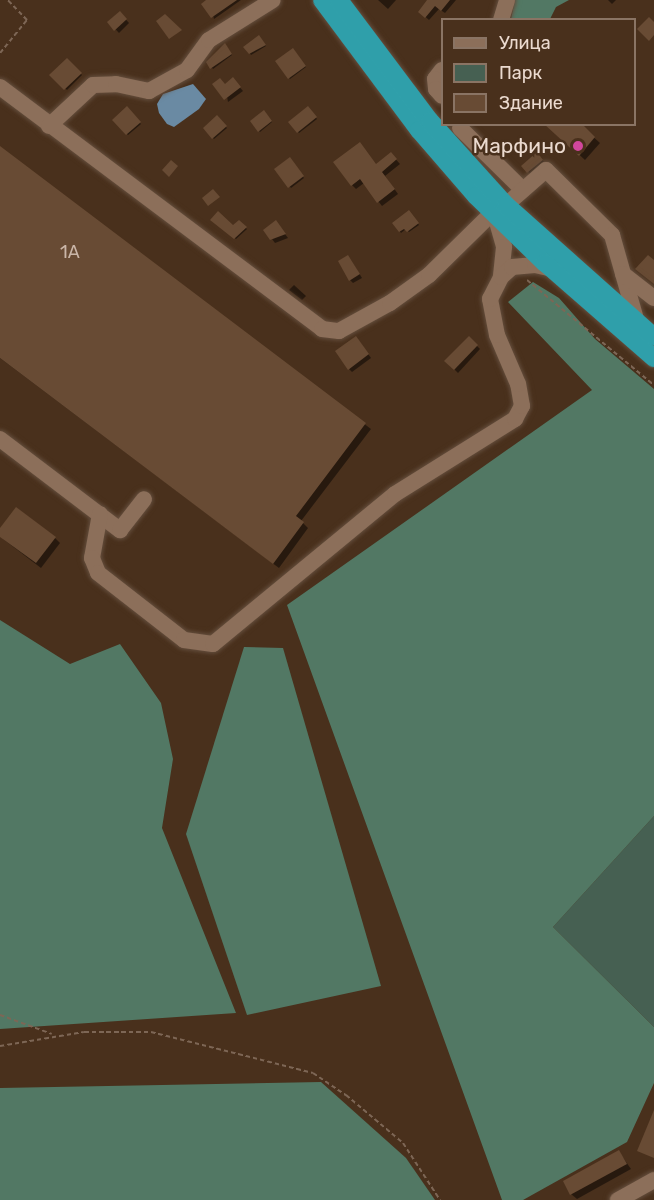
<!DOCTYPE html>
<meta charset="utf-8">
<style>
body{margin:0}
#map{position:relative;width:654px;height:1200px;overflow:hidden;background:#49301c;font-family:Rubik,sans-serif}
div>[style]{position:absolute}
[style*='--x']{left:calc(var(--x)*1px);top:calc(var(--y)*1px);width:calc(var(--w)*1px);rotate:calc(var(--a)*1deg)}
.green>*{inset:0;background:#466052}
.forest>*{inset:0;background:#527864}
.water>*{inset:0;background:#6a8aa3}
.shadow>*{inset:0;background:#0007}
.building>*{inset:0;background:#684b34}
.path>*{height:2px;margin-top:-1px;transform-origin:0;background:repeating-linear-gradient(90deg,#7d6655 0 4.5px,transparent 0 7.5px)}
.roads{filter:drop-shadow(0 0 2px #644e3d) drop-shadow(0 0 2px #644e3d)}
.minor>*{height:16px;margin:-8px;padding:0 8px;transform-origin:8px;border-radius:8px;background:#8c6f5a}
.highway>*{height:18px;margin:-9px;padding:0 9px;transform-origin:9px;border-radius:9px;background:#2f9faa}
.dots>*{width:16px;height:16px;translate:-50% -50%;box-sizing:border-box;border:3px solid #49301c;border-radius:50%}
span{translate:-50% -50%;white-space:nowrap;text-align:center;line-height:1.15;-webkit-text-stroke:5px #49301c;paint-order:stroke}
.number-label{font-size:18px;color:#cab6a8}
.number-label span{-webkit-text-stroke-width:0}
.poi-label{font-size:21px;color:#ebdacf}
.right{translate:-100% -50%;text-align:right}
.legend{position:absolute;left:441px;top:18px;width:195px;height:108px;box-sizing:border-box;background:#49301c;border:2px solid #8a7464;margin:0;padding:8px 10px;list-style:none;font-size:18px;color:#ebdacf}
.legend li{display:flex;align-items:center;gap:12px;height:30px}
.legend b{width:30px;border:2px solid #8a7464}
</style>
<div id="map">
<div class="green">
<i style="clip-path:polygon(654px 816px,654px 1027px,553px 927px)"></i>
</div>
<div class="forest">
<i style="clip-path:polygon(515px 0,569px 0,556px 7px,550px 19px,511px 19px)"></i>
<i style="clip-path:polygon(533px 282px,559px 298px,595px 339px,654px 389px,654px 816px,553px 927px,654px 1027px,654px 1083px,627px 1142px,523px 1200px,502px 1200px,287px 605px,592px 390px,508px 302px)"></i>
<i style="clip-path:polygon(0 620px,70px 664px,120px 644px,161px 703px,173px 759px,162px 828px,236px 1013px,0 1029px)"></i>
<i style="clip-path:polygon(244px 647px,283px 648px,381px 986px,247px 1015px,186px 834px)"></i>
<i style="clip-path:polygon(321px 1082px,406px 1158px,435px 1200px,0 1200px,0 1088px)"></i>
</div>
<div class="water">
<i style="clip-path:polygon(193px 84px,206px 99px,199px 109px,174px 127px,167px 124px,159px 113px,157px 104px,163px 94px)"></i>
</div>
<div class="shadow">
<i style="clip-path:polygon(209px 0,241px 0,214px 19px)"></i>
<i style="clip-path:polygon(378px 0,396px 0,388px 9px)"></i>
<i style="clip-path:polygon(430px 0,456px 0,445px 13px,439px 9px,429px 20px,420px 12px)"></i>
<i style="clip-path:polygon(608px 0,616px 0,612px 4px)"></i>
<i style="clip-path:polygon(120px 13px,129px 23px,119px 33px,109px 22px)"></i>
<i style="clip-path:polygon(259px 37px,266px 46px,251px 55px,246px 47px)"></i>
<i style="clip-path:polygon(225px 45px,232px 55px,213px 69px,208px 62px)"></i>
<i style="clip-path:polygon(293px 50px,306px 67px,290px 79px,277px 62px)"></i>
<i style="clip-path:polygon(67px 60px,82px 75px,67px 90px,52px 75px)"></i>
<i style="clip-path:polygon(236px 83px,243px 91px,228px 102px,225px 85px)"></i>
<i style="clip-path:polygon(127px 108px,141px 124px,128px 135px,114px 120px)"></i>
<i style="clip-path:polygon(308px 108px,317px 119px,299px 133px,290px 122px)"></i>
<i style="clip-path:polygon(264px 112px,272px 122px,260px 132px,252px 122px)"></i>
<i style="clip-path:polygon(217px 117px,227px 128px,214px 139px,205px 128px)"></i>
<i style="clip-path:polygon(546px 124px,579px 124px,600px 143px,585px 160px)"></i>
<i style="clip-path:polygon(0 148px,371px 429px,301px 521px,308px 528px,279px 568px,0 358px)"></i>
<i style="clip-path:polygon(391px 154px,400px 164px,385px 176px,398px 194px,382px 206px,364px 183px,356px 189px,352px 185px)"></i>
<i style="clip-path:polygon(537px 154px,546px 164px,531px 175px,524px 166px)"></i>
<i style="clip-path:polygon(289px 159px,304px 178px,291px 188px,276px 169px)"></i>
<i style="clip-path:polygon(409px 212px,419px 225px,409px 232px,406px 229px,401px 233px,394px 223px)"></i>
<i style="clip-path:polygon(212px 220px,233px 227px,239px 222px,247px 229px,236px 239px)"></i>
<i style="clip-path:polygon(279px 226px,288px 238px,275px 243px,272px 239px)"></i>
<i style="clip-path:polygon(351px 260px,362px 278px,353px 283px,350px 280px)"></i>
<i style="clip-path:polygon(294px 285px,306px 296px,302px 300px,289px 290px)"></i>
<i style="clip-path:polygon(469px 338px,480px 349px,458px 373px,446px 361px)"></i>
<i style="clip-path:polygon(359px 341px,371px 358px,352px 372px,349px 369px)"></i>
<i style="clip-path:polygon(0 531px,55px 538px,60px 543px,41px 568px,3px 539px)"></i>
<i style="clip-path:polygon(619px 1152px,631px 1169px,577px 1199px,571px 1194px)"></i>
</div>
<div class="building">
<i style="clip-path:polygon(206px 0,237px 0,211px 18px,201px 4px)"></i>
<i style="clip-path:polygon(427px 0,450px 0,441px 11px,435px 6px,425px 18px,418px 12px)"></i>
<i style="clip-path:polygon(120px 11px,127px 19px,114px 31px,107px 22px)"></i>
<i style="clip-path:polygon(165px 14px,182px 30px,169px 39px,156px 21px)"></i>
<i style="clip-path:polygon(649px 17px,654px 22px,654px 35px,649px 41px,637px 29px)"></i>
<i style="clip-path:polygon(259px 35px,266px 45px,249px 54px,243px 47px)"></i>
<i style="clip-path:polygon(225px 43px,232px 54px,210px 69px,206px 62px)"></i>
<i style="clip-path:polygon(293px 48px,306px 66px,288px 79px,275px 61px)"></i>
<i style="clip-path:polygon(67px 58px,82px 73px,64px 90px,49px 75px)"></i>
<i style="clip-path:polygon(233px 77px,241px 87px,224px 100px,212px 84px,220px 78px,225px 84px)"></i>
<i style="clip-path:polygon(127px 106px,141px 122px,126px 135px,112px 120px)"></i>
<i style="clip-path:polygon(308px 106px,317px 117px,297px 133px,288px 122px)"></i>
<i style="clip-path:polygon(264px 110px,272px 121px,258px 132px,250px 121px)"></i>
<i style="clip-path:polygon(217px 115px,227px 126px,212px 139px,203px 128px)"></i>
<i style="clip-path:polygon(544px 124px,582px 124px,595px 137px,579px 156px)"></i>
<i style="clip-path:polygon(360px 142px,376px 164px,391px 152px,397px 159px,382px 172px,395px 189px,377px 203px,360px 179px,351px 186px,333px 162px)"></i>
<i style="clip-path:polygon(0 146px,366px 423px,296px 516px,304px 522px,273px 564px,0 358px)"></i>
<i style="clip-path:polygon(537px 152px,543px 160px,527px 173px,521px 166px)"></i>
<i style="clip-path:polygon(290px 157px,304px 176px,288px 188px,274px 169px)"></i>
<i style="clip-path:polygon(171px 160px,178px 166px,169px 177px,162px 170px)"></i>
<i style="clip-path:polygon(213px 189px,220px 197px,208px 206px,202px 198px)"></i>
<i style="clip-path:polygon(409px 210px,419px 223px,407px 232px,404px 229px,399px 232px,392px 223px)"></i>
<i style="clip-path:polygon(218px 211px,233px 225px,239px 220px,247px 227px,234px 239px,210px 220px)"></i>
<i style="clip-path:polygon(276px 220px,286px 234px,270px 240px,263px 230px)"></i>
<i style="clip-path:polygon(348px 255px,360px 274px,349px 281px,338px 261px)"></i>
<i style="clip-path:polygon(648px 255px,654px 260px,654px 284px,635px 269px)"></i>
<i style="clip-path:polygon(356px 336px,369px 354px,348px 370px,335px 351px)"></i>
<i style="clip-path:polygon(469px 336px,478px 345px,454px 370px,444px 361px)"></i>
<i style="clip-path:polygon(16px 507px,56px 537px,36px 563px,0 537px,0 528px)"></i>
<i style="clip-path:polygon(654px 1110px,654px 1158px,637px 1151px)"></i>
<i style="clip-path:polygon(619px 1150px,627px 1164px,570px 1195px,563px 1181px)"></i>
</div>
<div class="path">
<i style="--x:0;--y:53;--w:43;--a:-50.7"></i>
<i style="--x:27;--y:20;--w:28;--a:-134"></i>
<i style="--x:527;--y:280;--w:165;--a:39.6"></i>
<i style="--x:0;--y:1015;--w:55;--a:20.1"></i>
<i style="--x:0;--y:1046;--w:85;--a:-9.5"></i>
<i style="--x:84;--y:1032;--w:67;--a:0"></i>
<i style="--x:151;--y:1032;--w:167;--a:14.2"></i>
<i style="--x:313;--y:1073;--w:40;--a:34"></i>
<i style="--x:346;--y:1095;--w:75;--a:40.1"></i>
<i style="--x:403;--y:1143;--w:68;--a:57"></i>
</div>
<div class="roads">
<div class="minor">
<i style="--x:501;--y:20;--w:21;--a:-73"></i>
<i style="--x:442;--y:70;--w:11;--a:128"></i>
<i style="--x:435;--y:79;--w:10;--a:84"></i>
<i style="--x:436;--y:89;--w:9;--a:49"></i>
<i style="--x:0;--y:87;--w:403;--a:36.9"></i>
<i style="--x:322;--y:329;--w:17;--a:7"></i>
<i style="--x:339;--y:331;--w:58;--a:-28.8"></i>
<i style="--x:390;--y:303;--w:48;--a:-35.7"></i>
<i style="--x:429;--y:275;--w:88;--a:-44.5"></i>
<i style="--x:49;--y:126;--w:60;--a:-43"></i>
<i style="--x:93;--y:85;--w:23;--a:-2"></i>
<i style="--x:116;--y:84;--w:34;--a:12"></i>
<i style="--x:149;--y:91;--w:43;--a:-28.9"></i>
<i style="--x:187;--y:70;--w:37;--a:-54"></i>
<i style="--x:209;--y:40;--w:75;--a:-32"></i>
<i style="--x:460;--y:128;--w:88;--a:44.5"></i>
<i style="--x:506;--y:205;--w:53;--a:-41.2"></i>
<i style="--x:546;--y:170;--w:93;--a:44.6"></i>
<i style="--x:612;--y:235;--w:91;--a:74.1"></i>
<i style="--x:495;--y:215;--w:33;--a:74"></i>
<i style="--x:504;--y:247;--w:30;--a:96"></i>
<i style="--x:623;--y:274;--w:39;--a:38"></i>
<i style="--x:0;--y:439;--w:151;--a:37.2"></i>
<i style="--x:120;--y:530;--w:39;--a:-52"></i>
<i style="--x:100;--y:514;--w:45;--a:100.3"></i>
<i style="--x:92;--y:558;--w:16;--a:68"></i>
<i style="--x:98;--y:573;--w:109;--a:37.9"></i>
<i style="--x:184;--y:640;--w:29;--a:8"></i>
<i style="--x:213;--y:644;--w:236;--a:-39.5"></i>
<i style="--x:395;--y:494;--w:142;--a:-32"></i>
<i style="--x:515;--y:419;--w:15;--a:-62"></i>
<i style="--x:522;--y:406;--w:22;--a:-100"></i>
<i style="--x:518;--y:384;--w:53;--a:-113.2"></i>
<i style="--x:497;--y:335;--w:37;--a:-101"></i>
<i style="--x:490;--y:299;--w:25;--a:-63"></i>
<i style="--x:501;--y:277;--w:15;--a:-42"></i>
<i style="--x:512;--y:267;--w:23;--a:-5"></i>
<i style="--x:535;--y:265;--w:17;--a:13"></i>
<i style="--x:618;--y:1200;--w:41;--a:-29.1"></i>
</div>
<div class="highway">
<i style="--x:322;--y:0;--w:162;--a:53.3"></i>
<i style="--x:419;--y:130;--w:87;--a:49.2"></i>
<i style="--x:476;--y:196;--w:96;--a:44.2"></i>
<i style="--x:545;--y:263;--w:145;--a:41.1"></i>
<i style="--x:339;--y:0;--w:151;--a:53.1"></i>
<i style="--x:430;--y:121;--w:113;--a:47.9"></i>
<i style="--x:506;--y:205;--w:198;--a:41.7"></i>
</div>
</div>
<div class="dots">
<i style="left:578px;top:146px;background:#d1479c"></i>
</div>
<div class="number-label">
<span style="left:70px;top:252px">1А</span>
</div>
<div class="poi-label">
<span class="right" style="left:566px;top:146px">Марфино</span>
</div>
<ul class="legend">
<li><b style="height:8px;background:#8c6f5a"></b>Улица</li>
<li><b style="height:16px;background:#466052"></b>Парк</li>
<li><b style="height:16px;background:#684b34"></b>Здание</li>
</ul>
</div>
